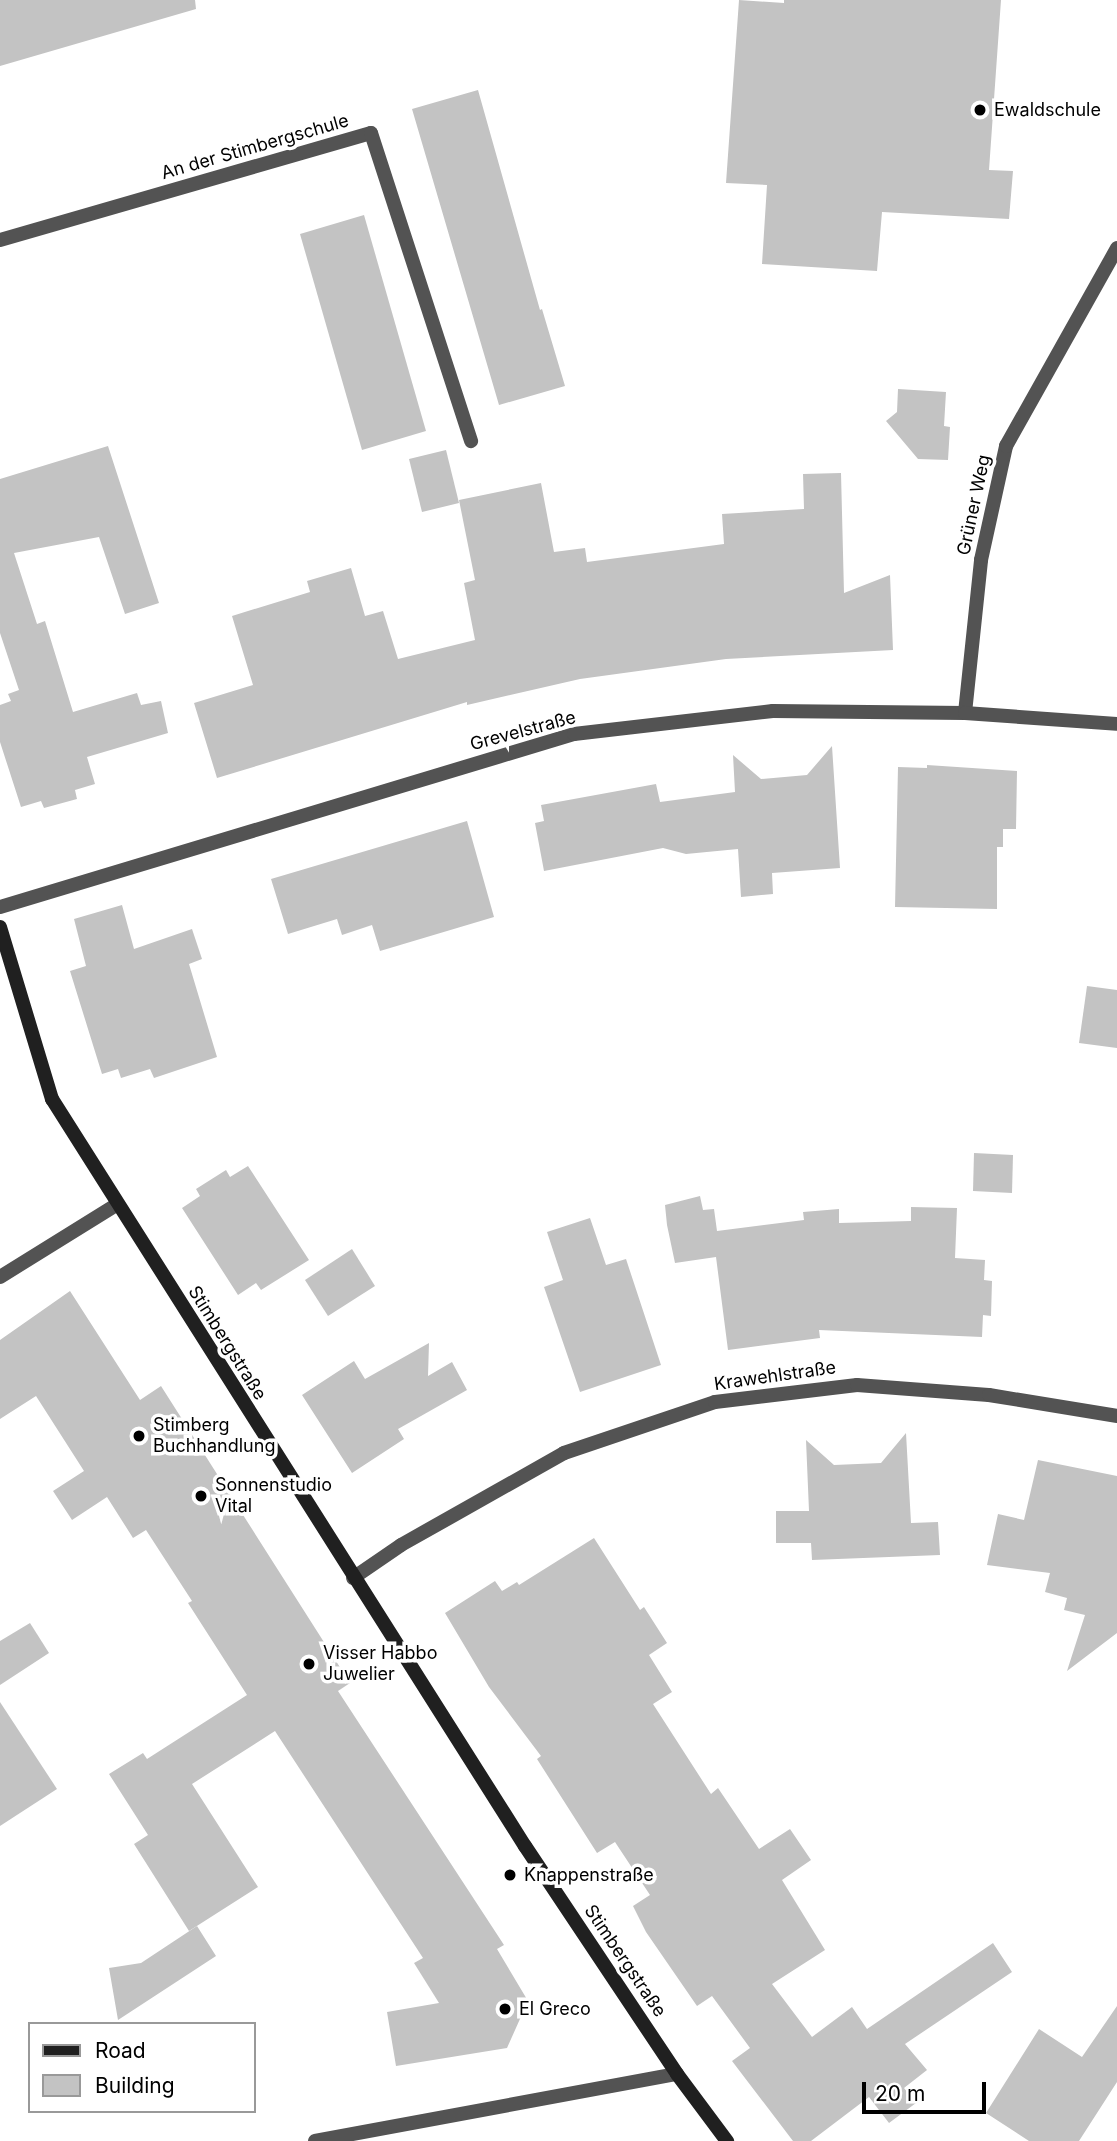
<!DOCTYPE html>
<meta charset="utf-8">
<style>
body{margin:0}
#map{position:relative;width:1117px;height:2141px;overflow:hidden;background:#fff;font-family:Inter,sans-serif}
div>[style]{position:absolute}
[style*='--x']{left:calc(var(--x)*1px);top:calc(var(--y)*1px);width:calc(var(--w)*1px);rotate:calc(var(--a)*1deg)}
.building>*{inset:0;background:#c3c3c3}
.street>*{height:14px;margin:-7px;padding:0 7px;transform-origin:7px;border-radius:7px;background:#535353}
.secondary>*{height:14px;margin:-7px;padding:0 7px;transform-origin:7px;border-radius:7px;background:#202020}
.dots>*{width:19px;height:19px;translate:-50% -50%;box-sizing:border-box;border:4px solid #fff;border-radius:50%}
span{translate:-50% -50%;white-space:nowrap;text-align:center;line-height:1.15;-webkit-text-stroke:7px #fff;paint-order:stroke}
.poi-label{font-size:18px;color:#000}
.left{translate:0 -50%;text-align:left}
.street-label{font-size:18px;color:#000}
.legend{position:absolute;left:28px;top:2022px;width:228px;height:91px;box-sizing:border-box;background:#fff;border:2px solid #999;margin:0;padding:9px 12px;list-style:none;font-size:21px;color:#000}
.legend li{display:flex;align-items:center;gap:14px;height:35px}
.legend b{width:35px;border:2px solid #999}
.scale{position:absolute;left:862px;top:2082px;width:124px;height:32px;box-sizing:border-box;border:4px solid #000;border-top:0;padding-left:9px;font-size:21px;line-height:24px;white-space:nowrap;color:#000;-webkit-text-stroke:5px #fff;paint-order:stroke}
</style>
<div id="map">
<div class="building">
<i style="clip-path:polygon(0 0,195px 0,196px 9px,0 66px)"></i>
<i style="clip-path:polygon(739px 0,784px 3px,784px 0,1001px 0,989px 170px,1013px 171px,1009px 219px,882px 212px,877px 271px,762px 264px,767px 185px,726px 183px)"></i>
<i style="clip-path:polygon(478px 90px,540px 310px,542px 309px,565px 386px,499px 405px,412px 109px)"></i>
<i style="clip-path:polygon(364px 215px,426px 431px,362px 450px,300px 234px)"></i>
<i style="clip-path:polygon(898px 389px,946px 392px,944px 426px,950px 427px,948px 460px,918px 459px,886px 421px,897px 412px)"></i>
<i style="clip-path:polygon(108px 446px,159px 603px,125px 614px,99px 537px,14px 553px,37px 624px,45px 621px,73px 712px,137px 693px,141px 705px,161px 701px,168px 733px,87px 757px,95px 784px,75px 790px,77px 799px,44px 808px,41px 801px,21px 807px,0 742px,0 705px,11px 701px,8px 694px,19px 690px,0 633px,0 479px)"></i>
<i style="clip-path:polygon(446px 450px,459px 503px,422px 512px,409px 459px)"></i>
<i style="clip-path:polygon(841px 473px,844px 593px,890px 575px,893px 650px,726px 659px,580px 679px,467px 705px,467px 702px,217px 778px,194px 703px,253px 685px,232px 616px,310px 592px,307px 581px,351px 568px,365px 616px,383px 611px,398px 659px,475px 640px,464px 583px,475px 580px,459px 500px,541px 483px,554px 552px,585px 548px,587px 562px,724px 544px,722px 514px,804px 509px,803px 474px)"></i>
<i style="clip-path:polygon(832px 746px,840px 868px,772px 873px,773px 894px,741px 897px,738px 849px,686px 854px,663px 848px,544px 871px,535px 823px,544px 821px,541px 805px,656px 784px,660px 802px,735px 792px,733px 755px,761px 779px,807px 775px)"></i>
<i style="clip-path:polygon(927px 765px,1017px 771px,1016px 829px,1003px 829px,1003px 847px,997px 847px,997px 909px,895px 907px,898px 767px,927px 768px)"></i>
<i style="clip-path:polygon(467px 821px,494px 917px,380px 951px,372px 925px,342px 935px,337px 919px,288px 934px,271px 879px)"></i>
<i style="clip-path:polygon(122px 905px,134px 949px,192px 929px,202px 959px,189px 964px,217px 1057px,154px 1078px,150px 1069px,121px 1078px,118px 1069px,102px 1074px,70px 971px,86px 966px,74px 919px)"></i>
<i style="clip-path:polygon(1087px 986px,1117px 990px,1117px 1048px,1079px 1043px)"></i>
<i style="clip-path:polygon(974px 1153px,1013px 1155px,1012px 1193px,973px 1191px)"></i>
<i style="clip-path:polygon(248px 1166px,309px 1260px,261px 1290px,256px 1283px,238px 1295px,182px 1208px,200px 1196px,196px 1189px,226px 1170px,230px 1177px)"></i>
<i style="clip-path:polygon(700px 1196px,703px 1210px,714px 1209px,717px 1231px,804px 1220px,803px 1212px,839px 1209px,839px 1223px,911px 1221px,911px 1207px,957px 1208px,955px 1258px,985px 1260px,984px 1280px,992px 1281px,991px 1316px,983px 1315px,982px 1337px,819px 1330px,820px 1338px,728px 1350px,716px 1257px,675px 1263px,667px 1225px,665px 1205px)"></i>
<i style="clip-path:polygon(590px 1218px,606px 1265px,626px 1259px,661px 1365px,580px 1392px,544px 1287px,563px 1280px,547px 1232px)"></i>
<i style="clip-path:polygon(352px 1249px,375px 1286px,328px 1316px,305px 1280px)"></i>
<i style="clip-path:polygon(70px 1291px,140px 1400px,161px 1386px,350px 1683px,338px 1691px,504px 1945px,497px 1949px,528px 2001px,507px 2048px,396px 2066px,387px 2012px,439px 2003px,414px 1963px,423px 1958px,275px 1731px,192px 1784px,258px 1887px,189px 1931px,134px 1844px,148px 1835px,109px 1774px,143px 1753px,147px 1759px,247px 1695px,188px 1603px,192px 1601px,146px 1530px,133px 1538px,107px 1497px,72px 1520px,53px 1491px,84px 1471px,36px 1396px,0 1419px,0 1340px)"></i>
<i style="clip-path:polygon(429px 1343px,428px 1376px,452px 1362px,467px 1390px,398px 1429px,404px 1439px,352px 1473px,302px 1395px,354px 1361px,365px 1379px)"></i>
<i style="clip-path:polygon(906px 1433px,911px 1523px,938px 1522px,940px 1555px,812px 1560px,811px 1543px,776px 1543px,776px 1511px,809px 1511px,806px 1440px,834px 1465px,881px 1463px)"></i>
<i style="clip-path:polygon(1038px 1460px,1117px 1476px,1117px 1633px,1067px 1671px,1085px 1615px,1064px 1610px,1067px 1598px,1045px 1592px,1050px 1573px,987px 1565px,998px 1514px,1024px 1520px)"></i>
<i style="clip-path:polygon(594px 1538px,640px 1610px,644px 1607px,667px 1643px,649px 1655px,672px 1692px,653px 1704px,711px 1794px,718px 1788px,759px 1849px,790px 1829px,811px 1860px,782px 1880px,825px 1950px,772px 1984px,812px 2037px,852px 2007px,867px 2029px,993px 1943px,1012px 1972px,905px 2044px,927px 2070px,904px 2088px,916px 2103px,889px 2123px,869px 2097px,811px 2141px,793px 2141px,732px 2061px,750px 2048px,712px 1996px,697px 2006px,646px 1932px,633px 1906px,650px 1895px,615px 1842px,597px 1853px,537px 1759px,541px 1756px,489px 1687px,445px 1613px,495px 1581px,502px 1591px,517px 1582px,519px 1585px)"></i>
<i style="clip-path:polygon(30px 1623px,49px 1653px,0 1685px,0 1641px)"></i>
<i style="clip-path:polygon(0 1702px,57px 1789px,0 1826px)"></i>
<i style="clip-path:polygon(197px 1926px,216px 1956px,118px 2020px,109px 1968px,141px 1963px)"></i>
<i style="clip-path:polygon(1117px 2006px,1117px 2082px,1079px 2141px,1029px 2141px,986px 2113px,1039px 2029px,1082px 2057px)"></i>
</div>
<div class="street">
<i style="--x:0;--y:240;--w:386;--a:-16.1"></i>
<i style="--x:371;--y:133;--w:324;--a:72"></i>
<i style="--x:965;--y:713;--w:154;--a:-84"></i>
<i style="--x:981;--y:560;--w:117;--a:-77.6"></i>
<i style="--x:1006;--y:446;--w:227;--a:-60.7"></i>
<i style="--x:0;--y:907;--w:600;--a:-16.77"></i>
<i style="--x:574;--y:734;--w:200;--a:-6.6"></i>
<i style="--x:773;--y:711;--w:192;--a:0.6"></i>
<i style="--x:965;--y:713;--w:152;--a:4.1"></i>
<i style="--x:0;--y:1277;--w:137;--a:-31.8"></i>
<i style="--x:353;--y:1578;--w:58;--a:-34.5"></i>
<i style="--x:401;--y:1545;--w:187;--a:-29.4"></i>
<i style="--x:564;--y:1453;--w:159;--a:-18.7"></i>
<i style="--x:715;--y:1402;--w:143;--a:-6.8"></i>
<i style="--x:857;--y:1385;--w:132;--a:4.3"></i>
<i style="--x:989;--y:1395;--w:130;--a:9.3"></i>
<i style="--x:315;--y:2141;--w:368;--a:-10.5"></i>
</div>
<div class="secondary">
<i style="--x:0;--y:927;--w:180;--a:73.2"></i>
<i style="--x:52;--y:1099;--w:884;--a:57.66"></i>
<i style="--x:525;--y:1846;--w:274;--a:56.3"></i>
<i style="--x:677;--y:2074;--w:84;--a:53.3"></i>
</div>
<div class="dots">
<i style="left:980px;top:110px;background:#000"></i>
<i style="left:139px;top:1436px;background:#000"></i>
<i style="left:201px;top:1496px;background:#000"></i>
<i style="left:309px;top:1664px;background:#000"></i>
<i style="left:510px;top:1875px;background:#000"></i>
<i style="left:505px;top:2009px;background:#000"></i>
</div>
<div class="poi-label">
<span class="left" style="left:994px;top:110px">Ewaldschule</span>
<span class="left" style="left:153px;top:1436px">Stimberg<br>Buchhandlung</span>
<span class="left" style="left:215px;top:1496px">Sonnenstudio<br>Vital</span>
<span class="left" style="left:323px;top:1664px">Visser Habbo<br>Juwelier</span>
<span class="left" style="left:524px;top:1875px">Knappenstraße</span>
<span class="left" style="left:519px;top:2009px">El Greco</span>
</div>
<div class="street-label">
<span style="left:255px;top:147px;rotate:-16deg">An der Stimbergschule</span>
<span style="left:974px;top:505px;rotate:-78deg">Grüner Weg</span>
<span style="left:523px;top:731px;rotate:-15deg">Grevelstraße</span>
<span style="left:227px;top:1343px;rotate:58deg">Stimbergstraße</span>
<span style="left:775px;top:1376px;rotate:-8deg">Krawehlstraße</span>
<span style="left:625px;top:1961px;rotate:56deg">Stimbergstraße</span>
</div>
<ul class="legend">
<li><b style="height:9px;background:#202020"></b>Road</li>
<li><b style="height:19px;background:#c3c3c3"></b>Building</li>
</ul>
<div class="scale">20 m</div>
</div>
